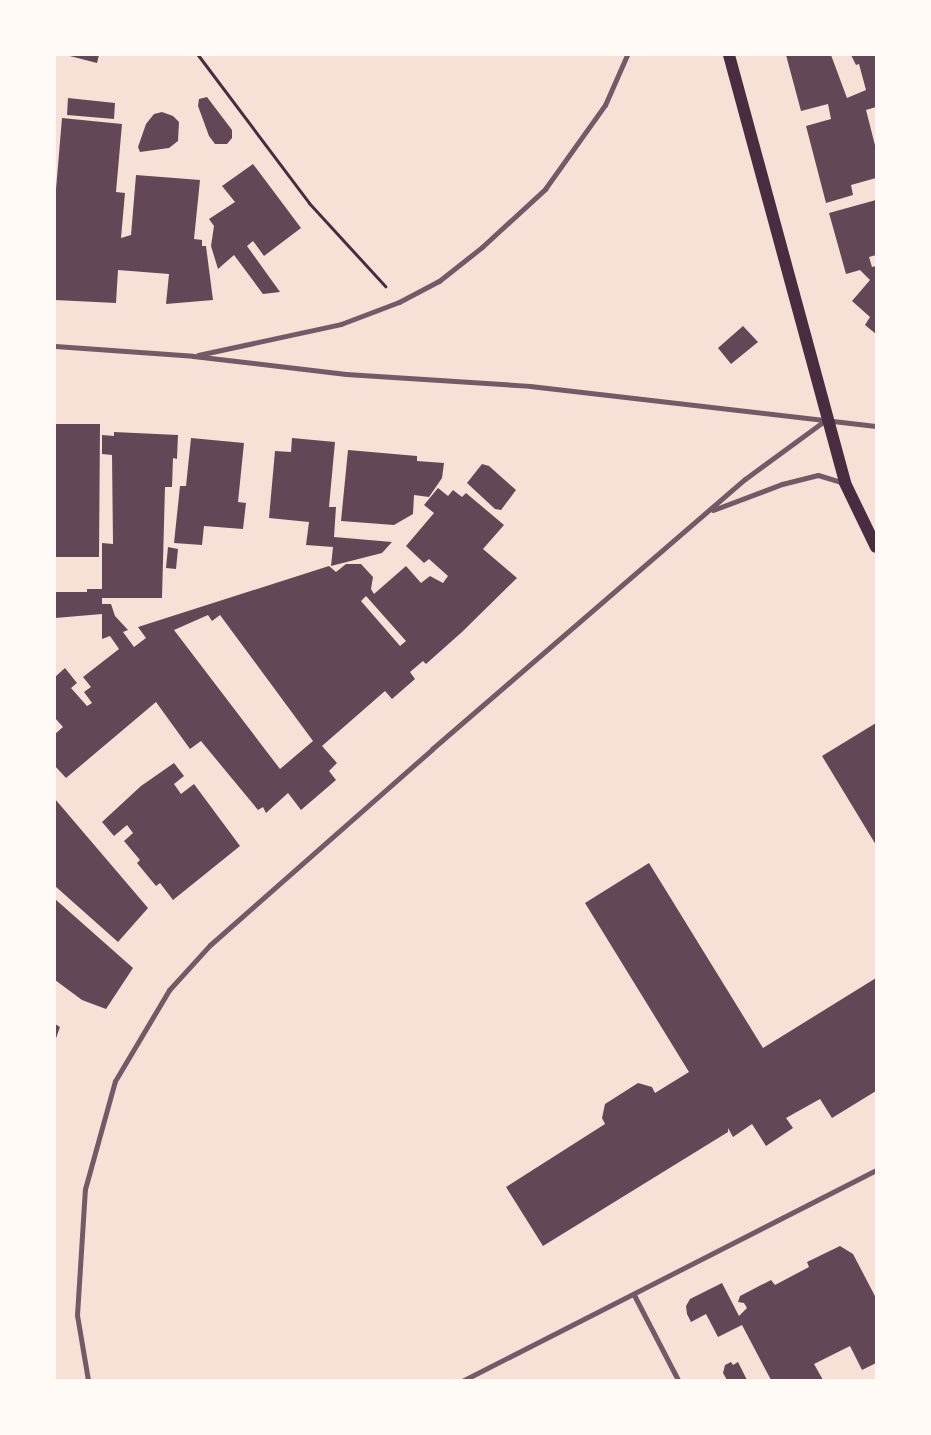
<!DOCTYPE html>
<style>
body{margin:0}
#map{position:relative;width:931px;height:1435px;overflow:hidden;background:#f7e1d7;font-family:"Noto Serif",serif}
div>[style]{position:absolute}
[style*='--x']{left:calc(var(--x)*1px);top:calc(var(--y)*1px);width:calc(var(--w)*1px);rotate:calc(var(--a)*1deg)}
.building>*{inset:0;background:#644757}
.path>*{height:3px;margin:-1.5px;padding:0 1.5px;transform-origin:1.5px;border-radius:1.5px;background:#4a2c40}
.minor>*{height:5px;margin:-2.5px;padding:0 2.5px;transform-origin:2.5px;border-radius:2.5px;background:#755966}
.primary>*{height:12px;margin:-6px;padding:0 6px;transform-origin:6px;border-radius:6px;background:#4a2c40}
span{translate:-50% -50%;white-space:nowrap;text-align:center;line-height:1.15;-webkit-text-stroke:4px #fffaf5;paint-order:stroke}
.frame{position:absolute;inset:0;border:56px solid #fffaf5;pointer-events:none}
</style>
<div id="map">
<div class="building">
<i style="clip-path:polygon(66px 55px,99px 55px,97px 63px)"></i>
<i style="clip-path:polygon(786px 55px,831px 55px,847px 98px,866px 90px,859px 64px,856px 65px,851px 55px,876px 55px,876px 107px,866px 110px,876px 149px,876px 178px,851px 185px,853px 195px,826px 203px,806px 126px,831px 119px,828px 104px,801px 111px)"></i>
<i style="clip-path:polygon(207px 97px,232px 130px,232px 138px,227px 144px,215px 144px,209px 136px,198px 106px,199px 99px)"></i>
<i style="clip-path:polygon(68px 98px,115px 103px,114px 119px,67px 115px)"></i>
<i style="clip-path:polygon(162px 112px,173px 116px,179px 122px,178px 141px,169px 148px,140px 152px,138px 147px,146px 124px,154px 114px)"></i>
<i style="clip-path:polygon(62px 118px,122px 124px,116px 192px,125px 193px,121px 238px,131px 235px,136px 175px,200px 180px,194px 239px,202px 240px,202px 246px,206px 246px,213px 300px,166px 304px,169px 274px,118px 270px,116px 303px,55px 300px,55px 201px)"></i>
<i style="clip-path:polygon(253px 164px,301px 228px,264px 256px,253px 241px,247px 246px,280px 292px,263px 294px,234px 255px,218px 269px,211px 246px,214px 226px,209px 219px,235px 202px,222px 186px)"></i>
<i style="clip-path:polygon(876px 200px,876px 255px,869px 257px,872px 267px,876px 266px,876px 334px,865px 325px,870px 317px,852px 301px,870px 280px,860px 270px,846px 274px,829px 213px)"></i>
<i style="clip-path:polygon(743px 326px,758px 342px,731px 364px,718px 348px)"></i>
<i style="clip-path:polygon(55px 424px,100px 424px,99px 557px,55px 557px)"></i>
<i style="clip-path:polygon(evenodd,114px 432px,178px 435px,177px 459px,173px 458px,172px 487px,165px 487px,162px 598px,102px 598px,102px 604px,111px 604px,115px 616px,128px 630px,123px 632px,134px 647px,146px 638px,138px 627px,329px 566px,336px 572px,346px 564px,361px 564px,373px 577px,371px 589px,374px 594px,406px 566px,421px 583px,430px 576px,443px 583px,448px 576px,429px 559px,424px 563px,406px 546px,434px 513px,424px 505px,438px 488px,448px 496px,453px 490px,462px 497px,466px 493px,504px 525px,483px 549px,517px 578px,462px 632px,426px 664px,423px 661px,410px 672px,415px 679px,392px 699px,385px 691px,322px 746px,337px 763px,329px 771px,336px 780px,301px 810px,288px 793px,266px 813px,263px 807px,258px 810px,201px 741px,190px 749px,156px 702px,66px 778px,55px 766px,55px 734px,63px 727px,55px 718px,55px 677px,65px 668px,77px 683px,71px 688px,87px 706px,92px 703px,84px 692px,91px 687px,83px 677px,119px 649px,110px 636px,102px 639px,102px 614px,55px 618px,55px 592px,87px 592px,87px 589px,102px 589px,102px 543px,113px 544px,112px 455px,102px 454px,102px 435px,114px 436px,114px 432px,366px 596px,406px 641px,400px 646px,361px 601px,366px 596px,114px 432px,208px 615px,212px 621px,220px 615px,313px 741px,280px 769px,174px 630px,208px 615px)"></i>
<i style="clip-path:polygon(191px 438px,244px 443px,238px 502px,246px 503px,243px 529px,204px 526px,202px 545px,174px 543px,180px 486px,186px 486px)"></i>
<i style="clip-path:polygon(292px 438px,335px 442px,329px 507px,336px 507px,334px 537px,392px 542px,382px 553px,331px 566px,333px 547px,306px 545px,309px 522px,269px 518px,275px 451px,291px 452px)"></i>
<i style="clip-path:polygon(348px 450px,417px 456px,417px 461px,444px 463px,442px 478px,429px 497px,414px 495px,413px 514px,394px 525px,341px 521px)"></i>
<i style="clip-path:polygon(482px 464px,489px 466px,516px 490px,501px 510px,495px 509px,467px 483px)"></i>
<i style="clip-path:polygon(168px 547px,178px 549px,176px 569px,166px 568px)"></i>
<i style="clip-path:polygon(876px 723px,876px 845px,822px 756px)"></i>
<i style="clip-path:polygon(174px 763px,184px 776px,174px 784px,181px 794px,194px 784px,240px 846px,173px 900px,160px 883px,156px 886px,137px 863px,140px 860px,124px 841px,133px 833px,127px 825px,114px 836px,102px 822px,141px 786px)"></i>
<i style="clip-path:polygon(55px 799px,148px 908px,118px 942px,55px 886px)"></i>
<i style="clip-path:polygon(649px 863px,763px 1048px,876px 978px,876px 1091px,832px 1118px,820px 1099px,786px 1118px,793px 1128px,766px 1146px,752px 1124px,733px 1137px,728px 1128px,728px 1132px,543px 1246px,506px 1187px,605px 1124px,602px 1118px,605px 1104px,638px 1083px,652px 1087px,655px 1093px,689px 1072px,585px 903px)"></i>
<i style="clip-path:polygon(55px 899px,133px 968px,106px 1009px,82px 1000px,55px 980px)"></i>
<i style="clip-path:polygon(55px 1024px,60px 1027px,55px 1041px)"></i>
<i style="clip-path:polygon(840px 1246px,853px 1254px,876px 1298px,876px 1363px,862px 1370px,850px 1346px,814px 1364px,823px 1380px,771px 1380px,742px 1325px,718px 1337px,706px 1314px,691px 1322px,687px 1314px,686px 1306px,690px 1299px,722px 1283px,739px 1316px,747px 1308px,744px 1303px,738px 1302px,740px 1296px,771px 1280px,775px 1285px,809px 1267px,807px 1262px)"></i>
<i style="clip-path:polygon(731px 1362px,733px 1365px,738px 1362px,747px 1380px,727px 1380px,723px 1373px,725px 1365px)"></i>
</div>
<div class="path">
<i style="--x:198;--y:55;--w:185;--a:53.1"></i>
<i style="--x:309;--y:203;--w:113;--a:47.5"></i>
</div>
<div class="minor">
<i style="--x:55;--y:346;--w:138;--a:4.1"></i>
<i style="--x:193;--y:356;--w:154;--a:6.7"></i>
<i style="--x:346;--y:374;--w:184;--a:3.7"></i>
<i style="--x:530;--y:386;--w:348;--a:6.6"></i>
<i style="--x:198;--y:355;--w:146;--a:-12.2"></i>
<i style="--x:341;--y:324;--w:62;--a:-20.8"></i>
<i style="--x:399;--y:302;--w:45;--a:-27.7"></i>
<i style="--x:439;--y:281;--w:55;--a:-38.3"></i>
<i style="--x:482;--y:247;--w:86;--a:-42.6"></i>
<i style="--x:545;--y:189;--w:103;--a:-54.5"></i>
<i style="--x:605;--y:105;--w:55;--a:-66.3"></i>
<i style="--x:713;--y:510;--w:74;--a:-20.6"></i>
<i style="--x:782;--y:484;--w:37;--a:-14"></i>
<i style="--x:818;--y:475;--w:27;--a:17"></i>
<i style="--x:634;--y:1295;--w:96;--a:62.6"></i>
<i style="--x:88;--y:1380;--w:66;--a:-99.6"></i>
<i style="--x:77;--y:1315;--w:126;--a:-86.4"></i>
<i style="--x:85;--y:1189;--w:112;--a:-74.5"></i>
<i style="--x:115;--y:1081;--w:106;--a:-59.3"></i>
<i style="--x:169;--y:990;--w:61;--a:-47.7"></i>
<i style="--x:210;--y:945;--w:296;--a:-41.4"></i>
<i style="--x:432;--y:749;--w:413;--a:-40.8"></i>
<i style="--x:745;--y:479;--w:102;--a:-36.2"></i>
<i style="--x:464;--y:1380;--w:462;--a:-27"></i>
</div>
<div class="primary">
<i style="--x:729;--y:55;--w:443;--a:74.8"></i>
<i style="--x:845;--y:483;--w:71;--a:64.2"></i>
</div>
<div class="frame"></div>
</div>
